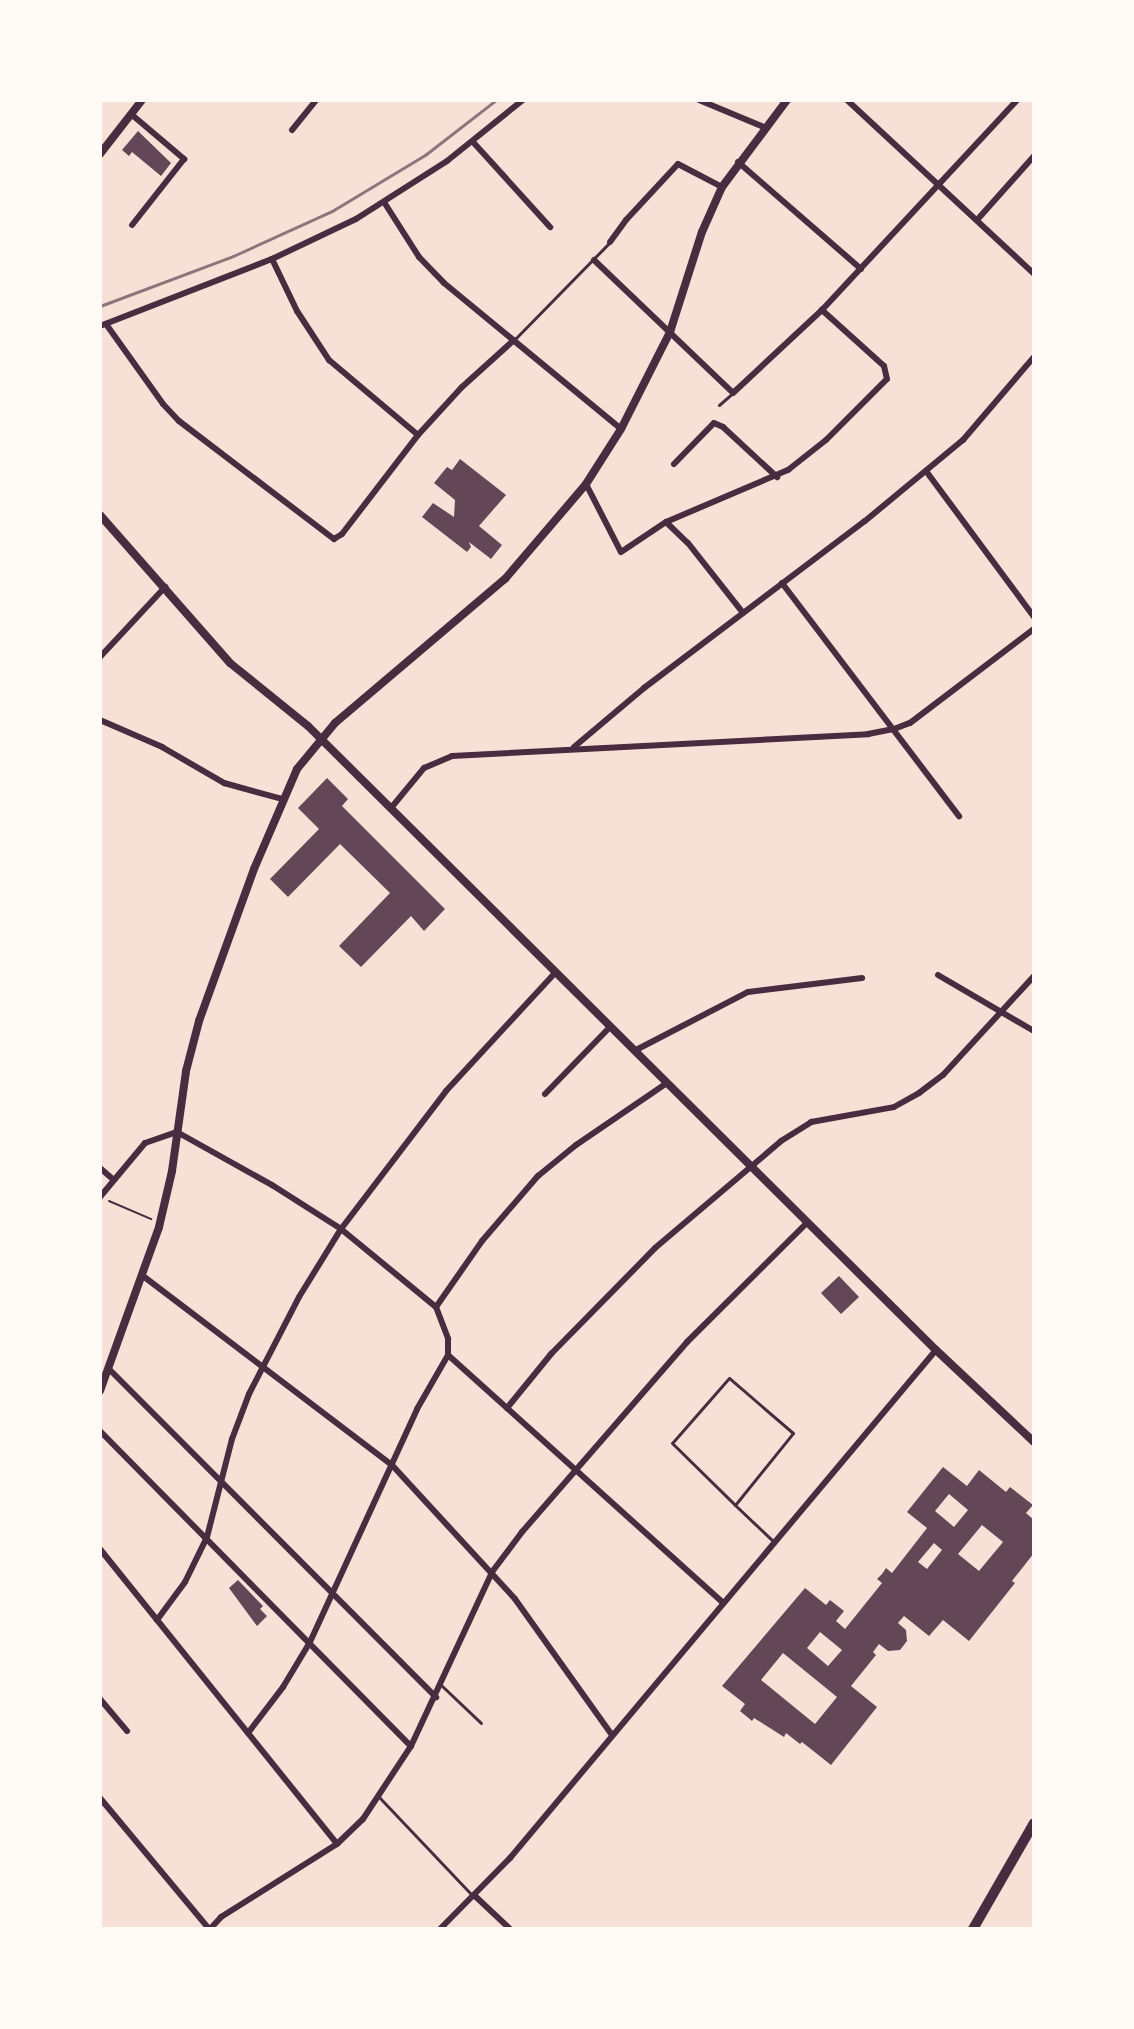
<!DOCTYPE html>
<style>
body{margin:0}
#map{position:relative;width:1134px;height:2029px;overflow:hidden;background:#f7e1d7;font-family:"Space Grotesk",sans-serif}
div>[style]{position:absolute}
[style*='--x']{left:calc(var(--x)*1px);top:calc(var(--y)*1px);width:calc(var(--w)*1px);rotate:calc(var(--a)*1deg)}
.building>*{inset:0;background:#644757}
.path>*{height:2px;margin:-1px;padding:0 1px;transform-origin:1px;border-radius:1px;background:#4a2c40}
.service>*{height:3px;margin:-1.5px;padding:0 1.5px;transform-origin:1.5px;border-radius:1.5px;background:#4a2c40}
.minor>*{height:6px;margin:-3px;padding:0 3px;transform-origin:3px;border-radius:3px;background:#4a2c40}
.tertiary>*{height:8px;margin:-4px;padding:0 4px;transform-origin:4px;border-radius:4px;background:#4a2c40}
.primary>*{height:10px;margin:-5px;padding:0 5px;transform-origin:5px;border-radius:5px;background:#4a2c40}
.rail>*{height:3px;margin:-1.5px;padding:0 1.5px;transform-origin:1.5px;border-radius:1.5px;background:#8f747c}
span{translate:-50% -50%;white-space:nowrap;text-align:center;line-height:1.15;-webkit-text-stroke:6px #fffaf5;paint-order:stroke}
.frame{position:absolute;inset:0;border:102px solid #fffaf5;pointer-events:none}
</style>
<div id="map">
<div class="building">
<i style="clip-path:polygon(138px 131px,171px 163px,161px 176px,132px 152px,129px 156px,122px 150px)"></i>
<i style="clip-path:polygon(460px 459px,506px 495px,479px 526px,502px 545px,491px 559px,469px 542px,471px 547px,467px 552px,422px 517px,433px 503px,454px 517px,455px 500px,434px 483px,447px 467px,452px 470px)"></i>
<i style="clip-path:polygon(327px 778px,348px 799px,342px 806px,445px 909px,424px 931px,411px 916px,361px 967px,339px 946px,390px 893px,340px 844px,288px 897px,270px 879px,319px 829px,298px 808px)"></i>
<i style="clip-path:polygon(839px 1276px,859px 1297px,841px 1314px,821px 1293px)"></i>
<i style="clip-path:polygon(evenodd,943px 1467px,967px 1486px,979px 1470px,1006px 1492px,1010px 1487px,1033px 1505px,1026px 1513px,1034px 1520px,1034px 1553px,1012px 1581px,1015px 1583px,969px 1641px,943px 1620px,929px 1636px,904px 1616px,898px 1623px,906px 1630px,907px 1641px,900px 1650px,888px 1651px,879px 1644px,873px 1652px,876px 1655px,851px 1686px,877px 1707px,831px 1765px,802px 1742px,800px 1744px,786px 1733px,784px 1737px,754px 1718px,752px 1721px,740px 1711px,745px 1704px,722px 1686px,805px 1588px,826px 1605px,830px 1600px,844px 1611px,836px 1621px,845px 1629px,882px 1583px,877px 1579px,882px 1574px,886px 1568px,892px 1573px,927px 1528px,907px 1512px,943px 1467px,949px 1494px,968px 1510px,954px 1527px,935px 1511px,949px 1494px,943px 1467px,982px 1525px,1003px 1542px,979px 1571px,958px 1554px,982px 1525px,943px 1467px,934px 1543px,942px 1550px,927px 1569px,918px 1562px,934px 1543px,943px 1467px,820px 1632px,842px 1650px,828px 1666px,807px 1648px,820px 1632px,943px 1467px,783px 1653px,837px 1697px,815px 1724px,761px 1680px,783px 1653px)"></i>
<i style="clip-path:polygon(238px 1580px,263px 1606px,260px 1609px,267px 1616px,257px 1626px,229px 1588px)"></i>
</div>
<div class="path">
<i style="--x:109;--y:1201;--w:46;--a:23.2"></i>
</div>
<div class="service">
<i style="--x:514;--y:340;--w:136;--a:-45.6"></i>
<i style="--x:719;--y:405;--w:18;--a:-41"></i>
<i style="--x:735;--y:1505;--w:92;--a:-51.1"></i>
<i style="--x:793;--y:1433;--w:84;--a:-139.3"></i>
<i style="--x:729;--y:1378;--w:86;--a:131.2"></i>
<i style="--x:672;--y:1443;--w:88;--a:44.5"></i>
<i style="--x:735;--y:1505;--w:54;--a:43.5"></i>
<i style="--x:441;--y:1685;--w:55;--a:43.5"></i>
<i style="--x:379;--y:1797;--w:135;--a:46.5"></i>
</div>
<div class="minor">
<i style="--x:699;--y:100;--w:70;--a:22.6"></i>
<i style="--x:847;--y:100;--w:255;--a:42.9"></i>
<i style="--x:131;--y:114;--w:70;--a:40.3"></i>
<i style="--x:184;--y:159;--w:84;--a:128.2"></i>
<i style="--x:292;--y:130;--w:38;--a:-51"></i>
<i style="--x:473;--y:142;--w:115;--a:47.8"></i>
<i style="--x:738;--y:162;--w:163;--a:41"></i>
<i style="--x:384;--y:202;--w:65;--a:57.5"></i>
<i style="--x:419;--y:257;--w:36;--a:46"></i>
<i style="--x:444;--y:283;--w:229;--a:39.5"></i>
<i style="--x:977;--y:220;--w:86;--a:-48.3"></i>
<i style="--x:610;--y:242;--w:27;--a:-54"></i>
<i style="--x:626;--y:220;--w:76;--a:-47.1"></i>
<i style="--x:678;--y:164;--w:50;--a:27.6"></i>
<i style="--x:272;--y:259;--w:58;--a:64.3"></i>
<i style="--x:297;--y:311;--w:59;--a:56.9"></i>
<i style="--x:329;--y:360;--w:116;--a:40.1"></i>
<i style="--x:594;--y:260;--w:192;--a:43.7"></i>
<i style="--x:733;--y:393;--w:122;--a:-43"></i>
<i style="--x:822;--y:310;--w:287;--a:-47.1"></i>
<i style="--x:106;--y:324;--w:98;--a:54.5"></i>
<i style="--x:163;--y:404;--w:23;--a:47"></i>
<i style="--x:179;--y:421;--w:195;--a:37.3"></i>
<i style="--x:334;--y:539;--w:9;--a:-32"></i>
<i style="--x:342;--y:534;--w:125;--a:-52.5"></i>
<i style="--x:418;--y:435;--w:65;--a:-47.5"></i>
<i style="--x:462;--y:387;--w:70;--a:-42.1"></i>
<i style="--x:100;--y:326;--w:185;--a:-21.3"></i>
<i style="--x:272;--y:259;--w:93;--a:-25.5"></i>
<i style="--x:356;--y:219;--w:108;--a:-32.5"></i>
<i style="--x:447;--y:161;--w:97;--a:-38.8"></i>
<i style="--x:674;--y:464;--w:57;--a:-45.7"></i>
<i style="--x:714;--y:423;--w:10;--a:24"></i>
<i style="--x:723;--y:427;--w:74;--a:42.8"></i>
<i style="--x:926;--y:471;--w:182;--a:53.5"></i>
<i style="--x:586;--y:484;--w:76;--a:62.8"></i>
<i style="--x:621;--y:552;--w:54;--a:-33.7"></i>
<i style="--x:666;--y:522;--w:133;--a:-23.1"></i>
<i style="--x:788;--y:470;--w:48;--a:-38.3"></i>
<i style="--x:826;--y:440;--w:86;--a:-45"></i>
<i style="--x:887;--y:379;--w:13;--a:-103"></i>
<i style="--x:884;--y:366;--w:84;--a:-137.9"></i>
<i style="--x:666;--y:522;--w:30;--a:44"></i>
<i style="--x:688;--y:543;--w:89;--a:51.8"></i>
<i style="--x:782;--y:583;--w:293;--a:52.8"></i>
<i style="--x:100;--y:657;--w:96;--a:-47.1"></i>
<i style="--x:100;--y:720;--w:68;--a:23.5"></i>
<i style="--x:162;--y:747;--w:72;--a:30.1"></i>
<i style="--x:224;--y:783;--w:60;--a:15.4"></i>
<i style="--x:574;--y:747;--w:92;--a:-40.1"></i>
<i style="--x:644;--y:688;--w:277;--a:-37.1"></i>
<i style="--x:865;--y:521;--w:127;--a:-39.6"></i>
<i style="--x:963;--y:440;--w:109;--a:-49.5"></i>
<i style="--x:391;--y:808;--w:52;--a:-50.5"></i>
<i style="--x:424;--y:768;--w:30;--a:-23"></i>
<i style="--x:452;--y:756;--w:417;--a:-3"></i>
<i style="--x:868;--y:734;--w:26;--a:-11"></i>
<i style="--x:894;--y:729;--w:17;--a:-21"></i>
<i style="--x:910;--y:723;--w:156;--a:-37.2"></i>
<i style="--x:938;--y:975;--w:111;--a:30.3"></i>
<i style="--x:634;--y:1051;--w:128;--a:-27.4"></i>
<i style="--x:748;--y:992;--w:115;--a:-7"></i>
<i style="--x:545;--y:1094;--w:93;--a:-45.9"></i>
<i style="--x:100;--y:1168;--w:18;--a:41"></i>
<i style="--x:100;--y:1197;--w:70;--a:-50.2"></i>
<i style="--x:145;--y:1143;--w:34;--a:-19"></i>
<i style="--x:177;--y:1132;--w:109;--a:29.2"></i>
<i style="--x:272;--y:1185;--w:82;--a:32.5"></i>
<i style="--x:341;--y:1229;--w:123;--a:39.4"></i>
<i style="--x:436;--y:1307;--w:34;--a:69"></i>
<i style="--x:448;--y:1339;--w:16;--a:90"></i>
<i style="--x:448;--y:1355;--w:369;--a:42"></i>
<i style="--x:143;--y:1276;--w:311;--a:37.2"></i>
<i style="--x:391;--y:1464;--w:183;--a:47.4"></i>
<i style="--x:515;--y:1599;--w:167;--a:54.5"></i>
<i style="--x:436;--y:1307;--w:80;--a:-55.1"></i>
<i style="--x:482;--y:1241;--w:86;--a:-49.3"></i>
<i style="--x:538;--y:1176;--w:49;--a:-39.2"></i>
<i style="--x:576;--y:1145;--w:110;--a:-34.3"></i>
<i style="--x:108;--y:1368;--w:465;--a:45.1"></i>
<i style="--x:507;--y:1408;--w:70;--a:-50.8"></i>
<i style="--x:551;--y:1354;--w:148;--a:-45.5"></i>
<i style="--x:655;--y:1248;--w:165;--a:-40.3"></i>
<i style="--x:781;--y:1141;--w:36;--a:-32"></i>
<i style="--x:811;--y:1122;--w:84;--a:-10.2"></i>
<i style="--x:894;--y:1107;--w:29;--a:-29"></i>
<i style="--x:919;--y:1093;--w:30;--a:-37"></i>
<i style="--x:943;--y:1075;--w:134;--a:-47.4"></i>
<i style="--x:100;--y:1431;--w:443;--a:45.4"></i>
<i style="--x:100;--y:1549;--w:378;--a:51.2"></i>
<i style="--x:157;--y:1620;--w:47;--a:-53.6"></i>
<i style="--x:185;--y:1582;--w:50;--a:-63.9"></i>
<i style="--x:207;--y:1537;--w:101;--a:-75.7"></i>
<i style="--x:232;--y:1439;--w:48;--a:-69.3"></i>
<i style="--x:249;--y:1394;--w:109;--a:-62.7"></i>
<i style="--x:299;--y:1297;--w:80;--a:-58.3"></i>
<i style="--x:341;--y:1229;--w:173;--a:-52.7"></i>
<i style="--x:446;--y:1091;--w:161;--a:-47.3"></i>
<i style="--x:100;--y:1699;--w:42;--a:49.8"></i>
<i style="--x:248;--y:1733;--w:58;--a:-52.7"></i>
<i style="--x:283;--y:1687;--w:52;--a:-59"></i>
<i style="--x:310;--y:1642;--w:256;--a:-65.3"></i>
<i style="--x:417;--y:1409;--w:62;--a:-60.1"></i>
<i style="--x:100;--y:1798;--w:170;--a:50.2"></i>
<i style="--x:475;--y:1896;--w:48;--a:43.3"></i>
<i style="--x:210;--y:1929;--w:16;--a:-47"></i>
<i style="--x:221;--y:1917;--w:137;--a:-32.2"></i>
<i style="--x:337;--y:1844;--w:36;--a:-44"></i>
<i style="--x:363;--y:1819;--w:87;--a:-56.7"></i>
<i style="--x:411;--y:1746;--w:192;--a:-65"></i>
<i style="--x:492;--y:1572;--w:50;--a:-53.1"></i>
<i style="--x:522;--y:1532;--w:252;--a:-49"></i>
<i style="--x:687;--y:1342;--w:170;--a:-44.8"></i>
<i style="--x:440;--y:1929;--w:100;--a:-45.4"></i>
<i style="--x:510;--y:1858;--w:663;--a:-50.02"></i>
</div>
<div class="tertiary">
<i style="--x:100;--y:154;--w:68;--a:-52.1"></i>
<i style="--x:100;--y:515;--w:197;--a:48.7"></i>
<i style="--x:230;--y:663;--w:100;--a:38.9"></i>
<i style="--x:308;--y:726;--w:885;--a:44.82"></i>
<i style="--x:936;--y:1350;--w:134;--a:43.2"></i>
<i style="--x:100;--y:1391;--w:174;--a:-70.2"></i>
<i style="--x:159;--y:1227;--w:57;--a:-76.9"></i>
<i style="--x:172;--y:1171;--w:101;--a:-82"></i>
<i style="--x:186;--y:1071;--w:52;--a:-75.4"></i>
<i style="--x:199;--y:1021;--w:162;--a:-70.1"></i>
<i style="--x:254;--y:869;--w:109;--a:-66.7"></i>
<i style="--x:297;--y:769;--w:60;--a:-50.4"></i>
<i style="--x:335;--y:723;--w:223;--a:-40.3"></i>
<i style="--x:505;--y:579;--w:125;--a:-49.5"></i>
<i style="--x:586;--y:484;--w:65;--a:-57.5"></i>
<i style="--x:621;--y:429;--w:109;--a:-63.2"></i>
<i style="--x:670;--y:332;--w:105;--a:-72.3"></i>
<i style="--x:702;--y:232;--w:49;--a:-66"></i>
<i style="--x:722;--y:187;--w:109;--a:-53.2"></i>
</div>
<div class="primary">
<i style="--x:973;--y:1929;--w:122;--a:-60.1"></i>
</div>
<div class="rail">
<i style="--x:100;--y:306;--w:142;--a:-20.6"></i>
<i style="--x:233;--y:256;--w:109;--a:-24.4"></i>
<i style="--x:332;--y:211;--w:109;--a:-31.1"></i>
<i style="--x:425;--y:155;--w:90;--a:-37.8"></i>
</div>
<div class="frame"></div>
</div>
